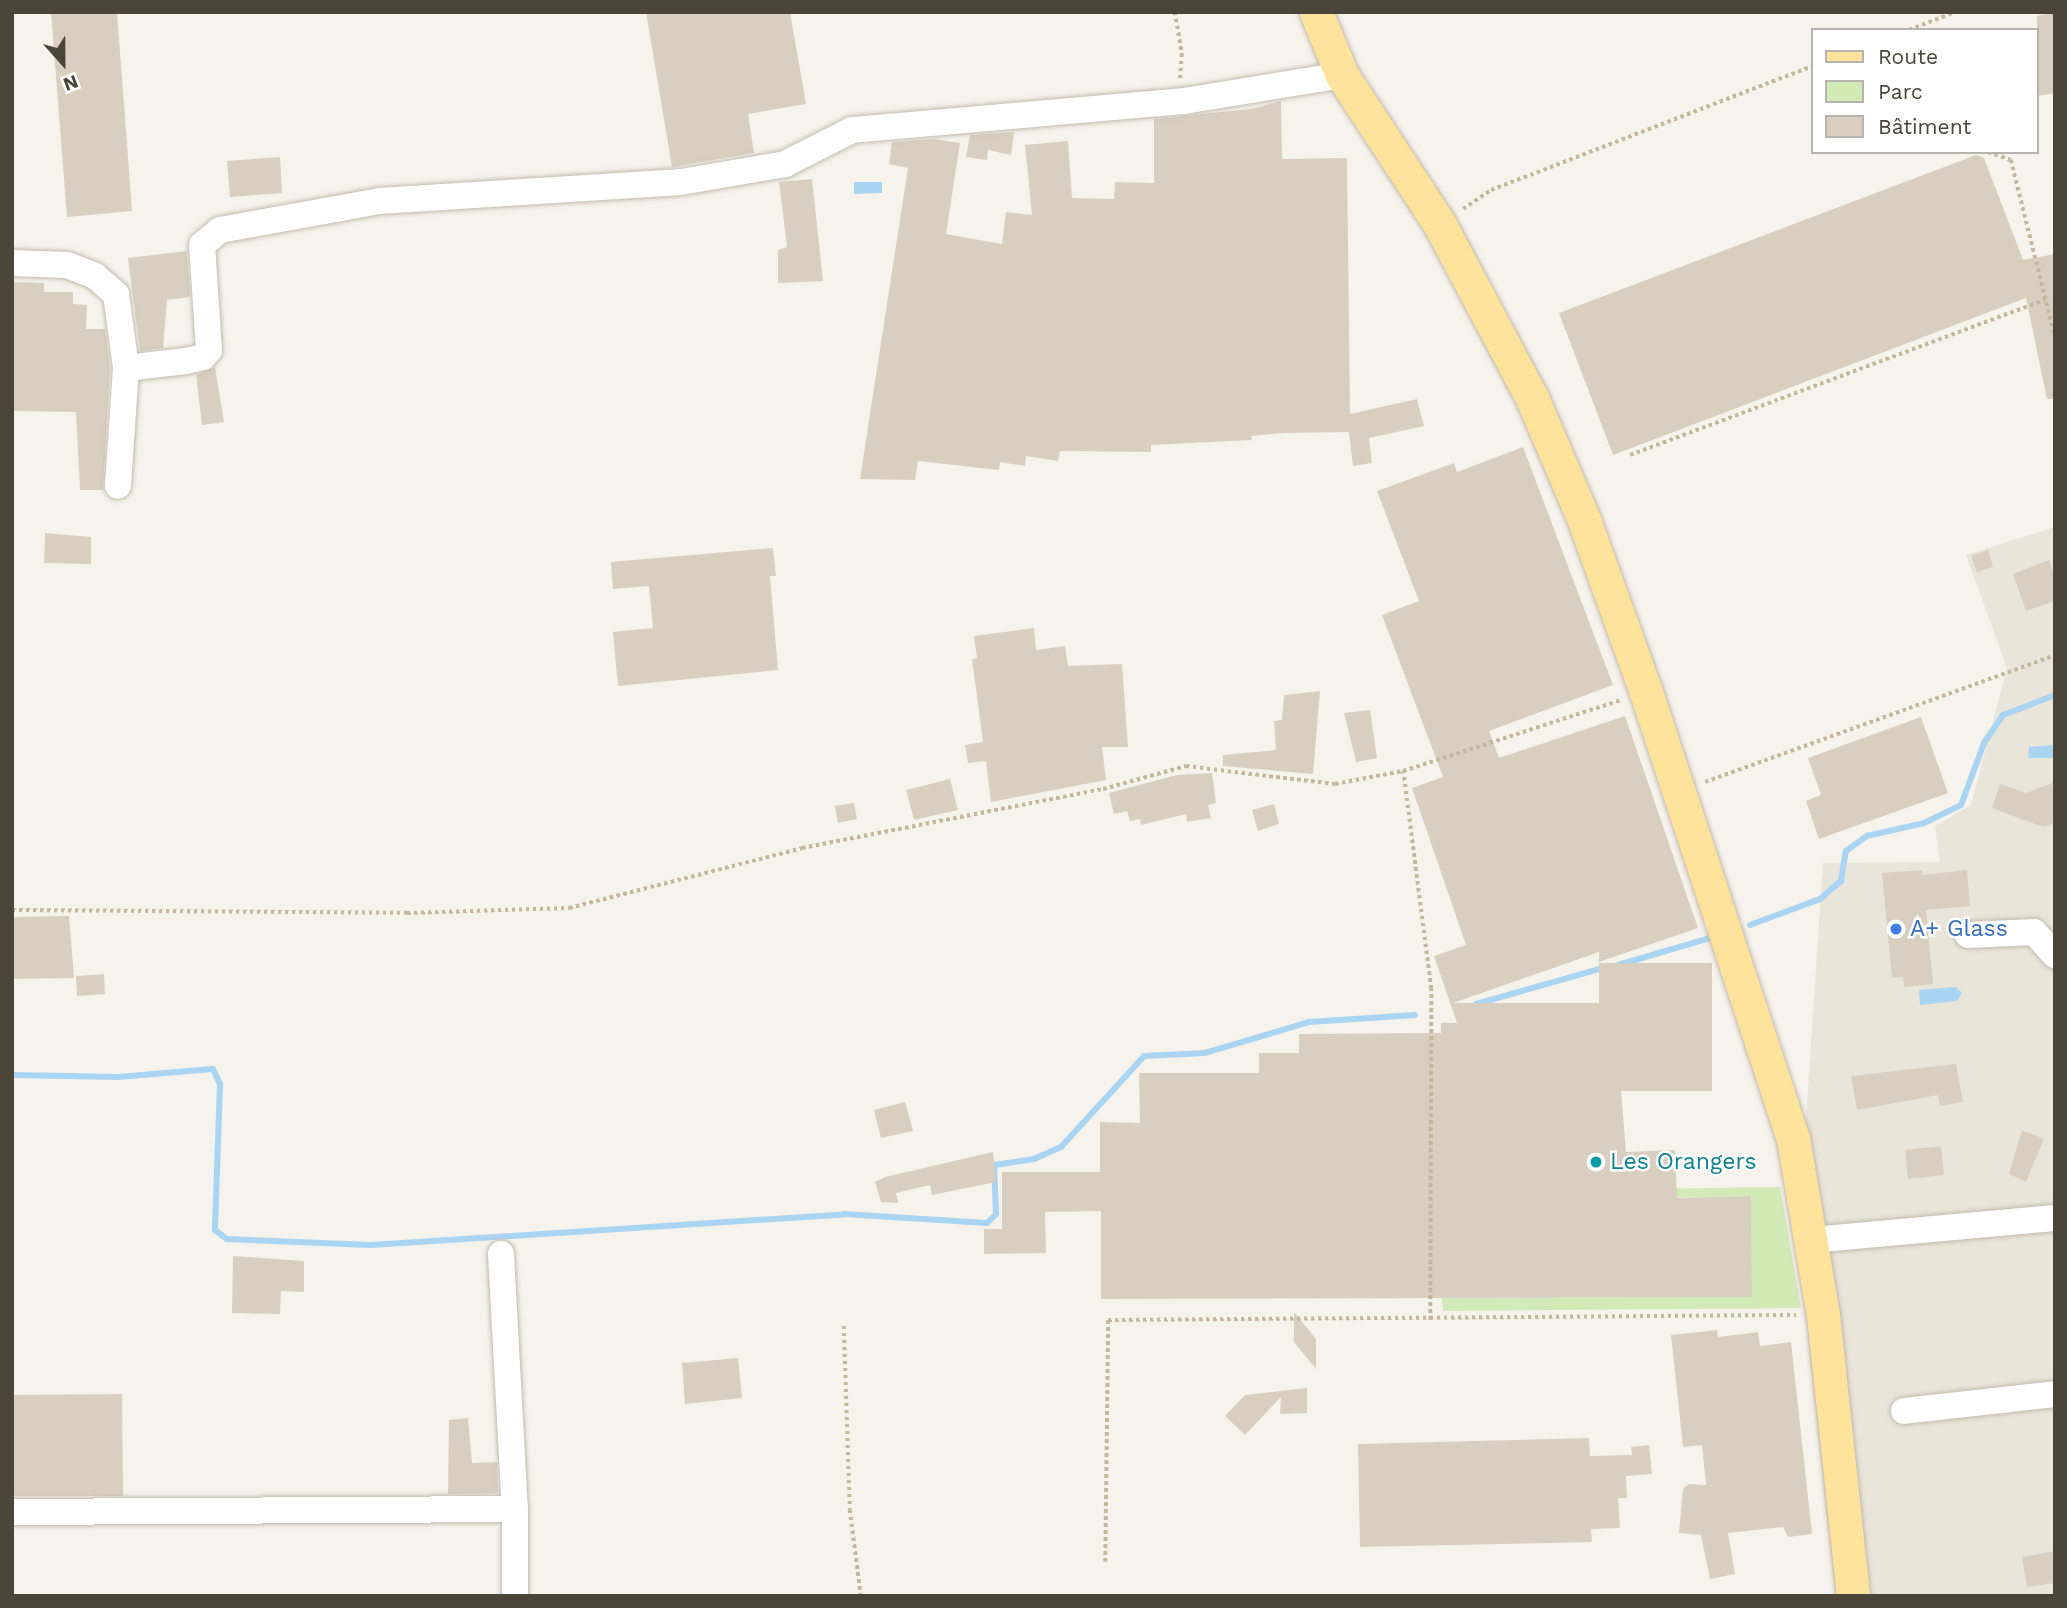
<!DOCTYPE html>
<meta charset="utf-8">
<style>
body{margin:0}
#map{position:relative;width:2067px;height:1608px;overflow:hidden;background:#f6f3ec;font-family:"Work Sans",sans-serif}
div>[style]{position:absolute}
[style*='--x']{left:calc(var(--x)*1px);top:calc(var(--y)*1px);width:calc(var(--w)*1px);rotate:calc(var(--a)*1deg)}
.residential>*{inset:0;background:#eae5da}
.green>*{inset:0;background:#d2eab5}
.water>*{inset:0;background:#a9d4f2}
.stream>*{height:6px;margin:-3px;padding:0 3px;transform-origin:3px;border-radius:3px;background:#a9d4f2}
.building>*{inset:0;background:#d8cfc1}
.path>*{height:3.5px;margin-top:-1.75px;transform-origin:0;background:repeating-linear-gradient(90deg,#c4b79f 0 3.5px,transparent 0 7px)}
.roads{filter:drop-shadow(0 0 2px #c2bbae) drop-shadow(0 0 2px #c2bbae)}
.minor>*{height:26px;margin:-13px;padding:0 13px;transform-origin:13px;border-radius:13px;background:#fff}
.major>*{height:33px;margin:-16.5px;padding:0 16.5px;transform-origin:16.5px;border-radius:16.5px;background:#ffe39c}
.dots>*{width:19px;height:19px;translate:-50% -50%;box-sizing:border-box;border:4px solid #fff;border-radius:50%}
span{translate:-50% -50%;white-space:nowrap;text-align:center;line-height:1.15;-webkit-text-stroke:5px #fff;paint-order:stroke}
.shop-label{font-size:23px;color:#366cbe}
.left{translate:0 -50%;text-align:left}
.culture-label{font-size:23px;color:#0d838f}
.frame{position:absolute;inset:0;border:14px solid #4b4439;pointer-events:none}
.legend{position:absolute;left:1811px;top:28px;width:228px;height:126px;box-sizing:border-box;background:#fff;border:2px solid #b7b4b0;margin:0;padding:9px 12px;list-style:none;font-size:21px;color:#4b4439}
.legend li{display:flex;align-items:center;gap:14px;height:35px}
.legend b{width:35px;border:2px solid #b7b4b0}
.north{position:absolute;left:28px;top:28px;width:70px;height:70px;-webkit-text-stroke:5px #fff;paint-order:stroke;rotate:159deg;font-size:19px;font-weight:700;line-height:28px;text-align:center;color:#4b4439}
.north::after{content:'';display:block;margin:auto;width:24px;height:32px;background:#4b4439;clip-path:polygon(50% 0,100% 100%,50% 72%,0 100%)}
</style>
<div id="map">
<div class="residential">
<i style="clip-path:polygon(2055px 527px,2055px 1596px,1835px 1596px,1798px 1240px,1823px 863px,1940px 862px,1935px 826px,1971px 805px,2007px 668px,1966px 555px)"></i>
</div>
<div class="green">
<i style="clip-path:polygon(1780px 1187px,1801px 1308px,1443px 1311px,1442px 1298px,1751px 1297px,1751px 1196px,1641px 1198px,1640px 1189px)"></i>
</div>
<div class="water">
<i style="clip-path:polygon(854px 182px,882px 182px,882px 193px,854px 194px)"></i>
<i style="clip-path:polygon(2055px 745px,2055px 758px,2028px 758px,2029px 747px)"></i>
<i style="clip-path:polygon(1956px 987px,1962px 993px,1957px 1001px,1920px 1005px,1919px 990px)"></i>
</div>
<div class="stream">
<i style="--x:1750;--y:925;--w:75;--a:-20.4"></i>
<i style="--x:1820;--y:899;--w:28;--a:-41"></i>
<i style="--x:1841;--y:881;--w:30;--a:-81"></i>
<i style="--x:1846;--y:851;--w:26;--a:-36"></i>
<i style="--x:1867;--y:836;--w:58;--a:-12.8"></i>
<i style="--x:1924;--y:823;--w:41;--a:-25.9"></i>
<i style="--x:1961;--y:805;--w:66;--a:-69.6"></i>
<i style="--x:1984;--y:743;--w:34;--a:-56"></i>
<i style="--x:2003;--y:715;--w:56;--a:-21"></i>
<i style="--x:1618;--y:965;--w:99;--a:-16.4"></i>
<i style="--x:1476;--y:1004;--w:136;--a:-15.8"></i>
<i style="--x:12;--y:1075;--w:106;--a:1.1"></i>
<i style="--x:118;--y:1077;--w:95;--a:-4.8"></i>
<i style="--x:213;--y:1069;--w:17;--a:65"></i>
<i style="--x:220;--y:1084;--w:146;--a:92"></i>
<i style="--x:215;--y:1230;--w:15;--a:37"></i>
<i style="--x:227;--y:1239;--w:144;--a:2.4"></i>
<i style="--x:371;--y:1245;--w:474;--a:-3.7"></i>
<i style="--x:844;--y:1214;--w:143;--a:3.6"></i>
<i style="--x:987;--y:1223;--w:13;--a:-45"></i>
<i style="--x:996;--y:1214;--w:49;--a:-92.3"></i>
<i style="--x:994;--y:1165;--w:40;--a:-8.5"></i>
<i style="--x:1034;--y:1159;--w:30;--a:-24"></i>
<i style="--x:1061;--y:1147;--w:123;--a:-47.6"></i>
<i style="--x:1144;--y:1056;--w:61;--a:-2.8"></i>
<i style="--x:1205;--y:1053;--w:109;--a:-16.6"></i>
<i style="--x:1309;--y:1022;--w:106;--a:-3.8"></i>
</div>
<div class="building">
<i style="clip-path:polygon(51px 12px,117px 12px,132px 211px,67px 217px)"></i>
<i style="clip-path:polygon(646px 12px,790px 12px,806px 104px,748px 114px,754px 153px,672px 167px)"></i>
<i style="clip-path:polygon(2055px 12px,2055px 93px,2037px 96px,2037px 16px)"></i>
<i style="clip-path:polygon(1281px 101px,1282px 159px,1347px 158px,1350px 414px,1417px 399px,1424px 426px,1369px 438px,1372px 463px,1353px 466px,1349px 432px,1284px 433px,1251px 436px,1252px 440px,1151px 445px,1151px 452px,1060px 451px,1058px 461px,1026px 456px,1025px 466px,1000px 462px,999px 470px,918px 461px,915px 480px,860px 479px,908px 168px,889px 164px,892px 142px,934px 139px,960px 143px,946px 234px,1002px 244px,1006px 212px,1032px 215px,1025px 145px,1068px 141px,1072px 198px,1114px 199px,1115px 182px,1154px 183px,1154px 119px,1251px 109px)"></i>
<i style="clip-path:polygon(1014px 132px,1011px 155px,988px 150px,987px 160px,966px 157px,970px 135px)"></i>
<i style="clip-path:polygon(1976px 155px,1984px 158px,2023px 260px,2055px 254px,2055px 399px,2047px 399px,2026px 298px,1613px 455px,1559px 313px)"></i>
<i style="clip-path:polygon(280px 157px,282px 193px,230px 197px,227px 161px)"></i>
<i style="clip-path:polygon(812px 179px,823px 281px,778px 283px,778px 250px,787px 247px,779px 182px)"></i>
<i style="clip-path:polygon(187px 251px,190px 297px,167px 300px,163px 348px,140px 351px,128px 258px)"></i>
<i style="clip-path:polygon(12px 282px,44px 283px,44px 292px,73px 292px,73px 304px,87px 305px,86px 329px,105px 329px,110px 368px,103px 490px,80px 490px,76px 412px,12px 411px)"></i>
<i style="clip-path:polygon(215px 367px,224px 422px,202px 425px,196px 375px)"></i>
<i style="clip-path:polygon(1523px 447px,1613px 685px,1489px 731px,1499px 758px,1625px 716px,1698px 928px,1599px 962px,1599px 952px,1453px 1003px,1599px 1003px,1599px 963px,1712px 963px,1712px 1091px,1621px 1091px,1626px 1152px,1675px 1150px,1677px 1198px,1751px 1196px,1752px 1297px,1101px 1299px,1101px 1211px,1045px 1212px,1046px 1253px,984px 1254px,984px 1229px,1002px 1229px,1002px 1172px,1100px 1172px,1100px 1122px,1140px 1123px,1139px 1073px,1259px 1073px,1259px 1053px,1299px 1053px,1299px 1034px,1441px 1033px,1441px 1023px,1457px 1023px,1434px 956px,1466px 945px,1412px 788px,1443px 777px,1382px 615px,1419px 601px,1377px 491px,1454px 463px,1457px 472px)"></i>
<i style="clip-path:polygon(45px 533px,91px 537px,91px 564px,44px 563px)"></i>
<i style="clip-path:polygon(773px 548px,776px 576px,770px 576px,778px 670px,618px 686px,613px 632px,653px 628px,649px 586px,613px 589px,611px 562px)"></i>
<i style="clip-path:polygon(1988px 550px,1993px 567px,1977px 572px,1971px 556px)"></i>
<i style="clip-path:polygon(2049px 560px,2055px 577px,2055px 601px,2026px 611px,2013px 574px)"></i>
<i style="clip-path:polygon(1034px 628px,1036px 650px,1065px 646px,1068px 666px,1122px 664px,1128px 747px,1102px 747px,1106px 780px,991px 802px,986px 761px,968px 763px,965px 745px,983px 742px,972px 659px,977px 658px,974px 636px)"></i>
<i style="clip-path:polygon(1320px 691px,1313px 774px,1223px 766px,1223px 755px,1276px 750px,1274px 721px,1282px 720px,1284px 695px)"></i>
<i style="clip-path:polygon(1370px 710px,1377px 758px,1356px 762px,1344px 713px)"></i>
<i style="clip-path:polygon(1921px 717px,1948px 793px,1819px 839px,1806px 801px,1821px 795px,1808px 758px)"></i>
<i style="clip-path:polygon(1212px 773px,1216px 803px,1208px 805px,1211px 818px,1187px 822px,1186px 814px,1141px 825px,1140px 819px,1130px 821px,1127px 811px,1114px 814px,1109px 793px,1177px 775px)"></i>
<i style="clip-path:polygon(950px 779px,958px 810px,914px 820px,906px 790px)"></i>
<i style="clip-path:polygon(2055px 782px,2055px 823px,2043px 827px,1992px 808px,2000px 784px,2026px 793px)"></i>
<i style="clip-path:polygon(854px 803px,857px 819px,838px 823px,835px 806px)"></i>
<i style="clip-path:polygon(1274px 804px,1279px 824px,1258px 831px,1252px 810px)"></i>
<i style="clip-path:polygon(1922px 870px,1922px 875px,1967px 870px,1970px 906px,1926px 910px,1933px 984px,1904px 987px,1903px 977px,1892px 978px,1882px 873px)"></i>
<i style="clip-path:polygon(69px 916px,74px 978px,12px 979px,12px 917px)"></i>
<i style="clip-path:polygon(104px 974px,105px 994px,77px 996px,76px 976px)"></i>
<i style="clip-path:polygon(1956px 1064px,1963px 1102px,1940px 1106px,1938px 1095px,1857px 1110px,1851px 1076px)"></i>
<i style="clip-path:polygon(905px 1102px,913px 1131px,881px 1138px,874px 1110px)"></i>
<i style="clip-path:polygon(2022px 1130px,2044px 1139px,2026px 1182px,2009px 1174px)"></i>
<i style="clip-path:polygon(1941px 1146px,1944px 1175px,1908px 1179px,1905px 1150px)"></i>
<i style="clip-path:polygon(993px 1152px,996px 1182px,932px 1195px,930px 1185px,896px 1193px,898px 1203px,881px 1202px,875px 1182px,885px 1177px)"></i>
<i style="clip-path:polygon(233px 1256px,304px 1261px,304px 1292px,281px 1291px,280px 1314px,232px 1313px)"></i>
<i style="clip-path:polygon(1294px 1312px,1316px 1339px,1316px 1369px,1294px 1342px)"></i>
<i style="clip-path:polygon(1717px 1330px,1718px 1337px,1758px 1332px,1760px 1346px,1791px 1342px,1812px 1534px,1788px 1537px,1783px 1527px,1728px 1533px,1735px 1574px,1710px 1579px,1701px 1535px,1679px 1533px,1683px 1489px,1689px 1484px,1706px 1485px,1702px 1445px,1683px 1447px,1671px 1335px)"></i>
<i style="clip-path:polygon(738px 1358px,742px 1398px,685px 1404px,682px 1363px)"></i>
<i style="clip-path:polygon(1307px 1388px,1307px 1413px,1280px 1414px,1281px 1397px,1245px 1435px,1225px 1416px,1245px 1395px)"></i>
<i style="clip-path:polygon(122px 1394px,123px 1496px,12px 1496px,12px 1395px)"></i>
<i style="clip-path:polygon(468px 1418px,472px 1463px,497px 1462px,498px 1493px,448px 1494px,449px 1420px)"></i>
<i style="clip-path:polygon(1589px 1438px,1590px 1456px,1632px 1455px,1631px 1447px,1649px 1445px,1652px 1474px,1626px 1476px,1627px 1498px,1618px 1498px,1620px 1528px,1591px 1529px,1592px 1542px,1360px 1547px,1358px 1444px)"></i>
<i style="clip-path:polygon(2055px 1551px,2055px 1583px,2027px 1587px,2022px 1557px)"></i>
</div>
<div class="path">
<i style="--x:1175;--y:12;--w:43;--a:80.5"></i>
<i style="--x:1182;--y:54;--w:26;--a:94"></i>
<i style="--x:1909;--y:30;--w:49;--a:-21.4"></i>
<i style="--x:1988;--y:152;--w:24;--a:19"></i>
<i style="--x:2011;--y:160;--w:182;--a:76"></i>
<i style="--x:1463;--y:209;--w:34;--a:-34"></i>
<i style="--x:1491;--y:190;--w:345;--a:-21.1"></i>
<i style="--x:1630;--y:455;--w:443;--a:-20.5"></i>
<i style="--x:1705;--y:782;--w:372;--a:-19.9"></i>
<i style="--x:12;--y:910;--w:395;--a:0.4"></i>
<i style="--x:407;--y:913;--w:162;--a:-1.8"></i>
<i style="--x:569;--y:908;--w:241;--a:-14.4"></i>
<i style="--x:802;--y:848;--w:307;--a:-11.1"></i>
<i style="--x:1103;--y:789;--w:86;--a:-15.5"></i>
<i style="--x:1186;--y:766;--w:150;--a:6.9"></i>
<i style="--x:1335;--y:784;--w:69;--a:-10.8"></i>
<i style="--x:1430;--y:1320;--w:331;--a:-89.8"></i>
<i style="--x:1431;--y:989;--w:220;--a:-97.3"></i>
<i style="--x:1403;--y:771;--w:229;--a:-18"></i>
<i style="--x:844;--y:1326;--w:184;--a:88.1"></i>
<i style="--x:850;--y:1510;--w:87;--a:82.7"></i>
<i style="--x:1105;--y:1562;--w:242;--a:-89.3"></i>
<i style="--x:1108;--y:1320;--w:688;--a:-0.42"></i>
</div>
<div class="roads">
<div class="minor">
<i style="--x:12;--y:263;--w:55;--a:2.1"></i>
<i style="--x:67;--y:265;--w:30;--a:21"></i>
<i style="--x:95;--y:276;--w:28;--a:41"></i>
<i style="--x:116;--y:294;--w:75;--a:82.3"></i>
<i style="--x:126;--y:368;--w:118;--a:93.9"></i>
<i style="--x:126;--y:368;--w:60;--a:-6.7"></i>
<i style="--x:186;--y:361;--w:17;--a:-13"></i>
<i style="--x:203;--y:357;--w:9;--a:-49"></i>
<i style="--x:209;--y:350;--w:105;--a:-93.8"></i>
<i style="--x:202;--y:245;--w:23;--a:-40"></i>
<i style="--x:220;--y:230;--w:162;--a:-10.3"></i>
<i style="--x:379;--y:201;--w:303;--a:-3.6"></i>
<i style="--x:681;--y:182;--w:106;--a:-9.8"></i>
<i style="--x:785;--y:164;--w:75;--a:-26.9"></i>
<i style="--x:852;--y:130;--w:333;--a:-5"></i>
<i style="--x:1184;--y:101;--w:160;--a:-9.3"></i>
<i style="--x:1968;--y:935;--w:66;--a:-2.6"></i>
<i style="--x:2034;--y:932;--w:31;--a:48"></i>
<i style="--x:1812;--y:1240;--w:244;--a:-5.2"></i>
<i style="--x:501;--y:1254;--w:255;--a:86.9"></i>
<i style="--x:515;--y:1509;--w:87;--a:90"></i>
<i style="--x:1904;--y:1411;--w:152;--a:-6.4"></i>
<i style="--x:12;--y:1512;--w:503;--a:-0.34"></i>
</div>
<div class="major">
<i style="--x:1316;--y:12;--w:68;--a:67.6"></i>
<i style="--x:1342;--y:75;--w:179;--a:56.8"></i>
<i style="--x:1440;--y:225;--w:196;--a:62"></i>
<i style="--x:1532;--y:398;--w:133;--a:66.9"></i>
<i style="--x:1584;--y:520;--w:183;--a:70.2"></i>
<i style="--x:1646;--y:692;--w:470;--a:71.8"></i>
<i style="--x:1793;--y:1138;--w:180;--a:80.4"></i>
<i style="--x:1823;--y:1315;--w:283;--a:83.9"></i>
</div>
</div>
<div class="dots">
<i style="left:1896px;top:929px;background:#3f7fe0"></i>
<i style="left:1596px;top:1162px;background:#0f9aa8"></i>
</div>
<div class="shop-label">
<span class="left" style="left:1910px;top:929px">A+ Glass</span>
</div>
<div class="culture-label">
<span class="left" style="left:1610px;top:1162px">Les Orangers</span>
</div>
<div class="frame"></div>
<ul class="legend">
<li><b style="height:9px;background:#ffe39c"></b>Route</li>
<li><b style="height:19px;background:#d2eab5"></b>Parc</li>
<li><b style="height:19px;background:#d8cfc1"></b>Bâtiment</li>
</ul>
<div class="north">N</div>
</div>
